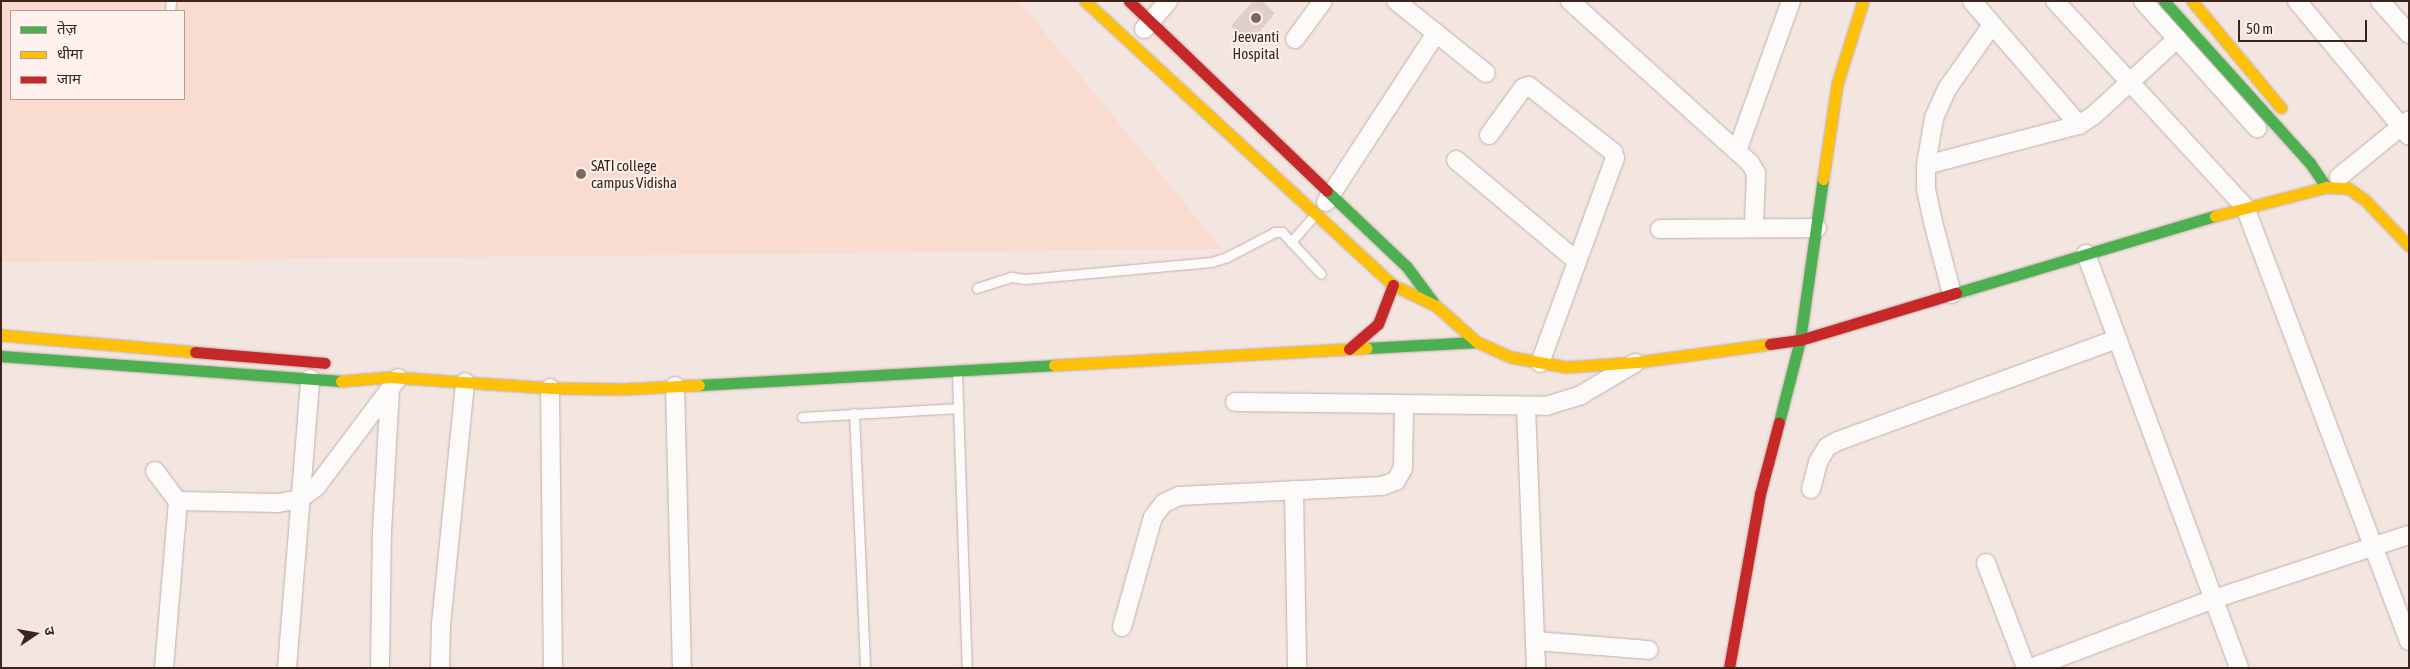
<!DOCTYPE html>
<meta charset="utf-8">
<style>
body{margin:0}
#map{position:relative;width:2410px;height:669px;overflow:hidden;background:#f3e5e0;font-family:"Asap Condensed","Noto Sans Devanagari",sans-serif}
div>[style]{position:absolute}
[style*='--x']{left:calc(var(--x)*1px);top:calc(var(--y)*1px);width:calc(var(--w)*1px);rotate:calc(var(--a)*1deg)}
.built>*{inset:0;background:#f9dbd0}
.building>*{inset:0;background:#e0cec8}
.roads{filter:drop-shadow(0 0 1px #c2b0aa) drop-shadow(0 0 1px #c2b0aa)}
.lane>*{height:9px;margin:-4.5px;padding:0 4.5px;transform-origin:4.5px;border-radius:4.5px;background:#fdfbfa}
.street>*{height:18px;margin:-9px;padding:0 9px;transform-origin:9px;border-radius:9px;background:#fdfbfa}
.fast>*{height:11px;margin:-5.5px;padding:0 5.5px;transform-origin:5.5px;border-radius:5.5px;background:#4caf50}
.slow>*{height:11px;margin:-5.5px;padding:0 5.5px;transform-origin:5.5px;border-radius:5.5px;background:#ffc107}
.jam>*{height:11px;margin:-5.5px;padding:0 5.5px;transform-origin:5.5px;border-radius:5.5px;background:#c62828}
.dots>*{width:14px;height:14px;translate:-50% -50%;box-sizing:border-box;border:2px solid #fff1ed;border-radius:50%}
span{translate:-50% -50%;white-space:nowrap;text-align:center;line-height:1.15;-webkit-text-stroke:4px #fff1ed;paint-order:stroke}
.poi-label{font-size:15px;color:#3d251d}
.left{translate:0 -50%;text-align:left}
.frame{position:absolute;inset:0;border:2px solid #3d251d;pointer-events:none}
.legend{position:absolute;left:10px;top:10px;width:175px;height:90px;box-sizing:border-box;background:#fff1ed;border:1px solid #b19f9a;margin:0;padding:6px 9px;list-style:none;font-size:15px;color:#3d251d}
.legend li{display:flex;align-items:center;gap:10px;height:25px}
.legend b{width:25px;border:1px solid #b19f9a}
.north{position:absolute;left:10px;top:609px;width:50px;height:50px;-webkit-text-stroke:4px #fff1ed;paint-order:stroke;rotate:78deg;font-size:14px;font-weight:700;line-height:20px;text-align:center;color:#3d251d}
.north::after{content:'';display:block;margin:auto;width:18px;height:22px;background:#3d251d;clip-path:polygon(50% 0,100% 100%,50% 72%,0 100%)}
.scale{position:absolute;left:2238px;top:20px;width:129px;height:22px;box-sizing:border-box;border:2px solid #3d251d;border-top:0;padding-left:6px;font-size:15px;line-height:18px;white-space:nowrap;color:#3d251d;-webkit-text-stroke:4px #fff1ed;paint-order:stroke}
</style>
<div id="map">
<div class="built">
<i style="clip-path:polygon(evenodd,1px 1px,1019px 1px,1222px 249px,1px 262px,1px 1px,11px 11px,184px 11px,184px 99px,11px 99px,11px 11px)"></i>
</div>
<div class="building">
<i style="clip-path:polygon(1253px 1px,1262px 1px,1275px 13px,1250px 43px,1231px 26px)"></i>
</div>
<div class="roads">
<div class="lane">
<i style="--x:170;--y:11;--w:10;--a:-84"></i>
<i style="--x:1291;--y:242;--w:35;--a:-49"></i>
<i style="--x:977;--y:288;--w:36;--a:-18"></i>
<i style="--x:1011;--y:277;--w:14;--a:8"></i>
<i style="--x:1025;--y:279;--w:187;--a:-5.2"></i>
<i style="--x:1211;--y:262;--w:17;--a:-17"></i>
<i style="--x:1227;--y:257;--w:54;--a:-27.5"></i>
<i style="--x:1275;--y:232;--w:7;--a:0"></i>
<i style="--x:1282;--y:232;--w:57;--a:47.1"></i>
<i style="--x:957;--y:374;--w:294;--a:88.1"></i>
<i style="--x:854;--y:413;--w:255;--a:87.5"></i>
<i style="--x:802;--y:417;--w:157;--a:-3.3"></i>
</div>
<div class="street">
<i style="--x:1396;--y:1;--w:115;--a:38.7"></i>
<i style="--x:1570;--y:1;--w:242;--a:42"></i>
<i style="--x:1750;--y:163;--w:12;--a:59"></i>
<i style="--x:1756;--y:173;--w:53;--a:92.2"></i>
<i style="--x:1972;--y:1;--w:164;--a:49.2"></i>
<i style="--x:2055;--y:1;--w:280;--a:47.3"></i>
<i style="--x:2245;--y:207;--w:464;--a:69.3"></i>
<i style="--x:2143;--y:1;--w:171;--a:48.1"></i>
<i style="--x:2297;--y:1;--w:175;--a:50.3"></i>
<i style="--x:2380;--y:1;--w:44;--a:48.7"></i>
<i style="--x:1144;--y:29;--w:37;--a:-49"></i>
<i style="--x:1295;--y:39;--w:47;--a:-53.6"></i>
<i style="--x:1489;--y:135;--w:58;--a:-54.1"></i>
<i style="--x:1523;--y:88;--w:6;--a:-18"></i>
<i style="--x:1529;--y:86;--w:107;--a:38.2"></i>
<i style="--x:1613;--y:152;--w:6;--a:72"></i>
<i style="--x:1615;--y:158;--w:218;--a:110.1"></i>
<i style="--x:1737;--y:151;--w:159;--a:-70.2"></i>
<i style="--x:1456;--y:160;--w:158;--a:39.9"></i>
<i style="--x:1926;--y:165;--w:158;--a:-14.7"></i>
<i style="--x:2079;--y:125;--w:18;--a:-34"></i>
<i style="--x:2094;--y:115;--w:113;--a:-42.5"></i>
<i style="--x:2339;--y:177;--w:89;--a:-39.1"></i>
<i style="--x:1326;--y:202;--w:202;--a:-56.9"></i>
<i style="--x:1660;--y:229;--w:157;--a:-0.4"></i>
<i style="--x:2086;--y:254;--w:441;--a:69.7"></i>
<i style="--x:1952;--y:294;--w:74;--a:-104.8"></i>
<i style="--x:1933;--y:222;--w:35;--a:-102"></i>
<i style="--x:1926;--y:188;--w:23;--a:-90"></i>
<i style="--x:1926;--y:165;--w:48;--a:-80.3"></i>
<i style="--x:1934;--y:118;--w:32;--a:-66"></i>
<i style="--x:1947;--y:89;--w:78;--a:-54.9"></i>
<i style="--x:675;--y:386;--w:282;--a:88.6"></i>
<i style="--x:550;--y:388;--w:280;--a:89.4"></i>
<i style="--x:1235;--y:402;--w:311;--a:0.7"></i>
<i style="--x:1546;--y:406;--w:37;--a:-17"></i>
<i style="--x:1581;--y:395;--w:63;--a:-30.7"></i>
<i style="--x:1526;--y:406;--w:262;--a:87.8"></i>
<i style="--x:155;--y:471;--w:38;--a:53"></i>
<i style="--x:1811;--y:489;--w:28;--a:-75"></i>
<i style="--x:1818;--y:462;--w:17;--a:-59"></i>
<i style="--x:1827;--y:447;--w:13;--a:-29"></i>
<i style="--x:1838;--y:441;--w:297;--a:-20.1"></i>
<i style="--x:1294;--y:490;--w:178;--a:89"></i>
<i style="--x:1986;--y:563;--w:112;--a:69.1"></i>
<i style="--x:1122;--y:627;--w:114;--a:-74.3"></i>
<i style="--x:1153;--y:517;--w:18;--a:-52"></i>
<i style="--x:1164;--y:503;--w:17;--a:-25"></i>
<i style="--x:1179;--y:496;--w:203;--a:-2.8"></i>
<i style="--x:1382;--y:486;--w:15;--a:-20"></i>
<i style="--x:1396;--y:481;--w:15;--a:-62"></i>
<i style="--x:1403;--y:468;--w:62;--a:-89.1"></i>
<i style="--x:1535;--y:641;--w:114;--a:4.5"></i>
<i style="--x:164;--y:668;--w:168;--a:-85.2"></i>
<i style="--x:178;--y:501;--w:100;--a:1.1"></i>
<i style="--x:278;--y:503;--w:22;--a:-10"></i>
<i style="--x:300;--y:499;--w:21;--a:-37"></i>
<i style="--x:317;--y:486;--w:135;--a:-53.1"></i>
<i style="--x:287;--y:668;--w:290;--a:-85.4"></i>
<i style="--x:380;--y:668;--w:136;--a:-89.2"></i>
<i style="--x:382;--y:532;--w:144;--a:-86.8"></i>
<i style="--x:440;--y:668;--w:44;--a:-88.7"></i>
<i style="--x:441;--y:624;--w:243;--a:-84.3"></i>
<i style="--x:2031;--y:668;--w:196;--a:-20.7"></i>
<i style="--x:2214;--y:599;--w:205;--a:-18.2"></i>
</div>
<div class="fast">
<i style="--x:2164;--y:1;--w:218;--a:48"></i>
<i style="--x:2310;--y:163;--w:29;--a:56"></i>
<i style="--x:1327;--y:191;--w:110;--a:43.5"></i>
<i style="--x:1407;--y:267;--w:44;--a:53.4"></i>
<i style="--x:1956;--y:293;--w:270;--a:-16.6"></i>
<i style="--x:1367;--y:348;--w:110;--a:-3.1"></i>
<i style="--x:1;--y:356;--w:341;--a:4.2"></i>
<i style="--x:699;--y:385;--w:356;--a:-3.2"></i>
<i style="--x:1779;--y:422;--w:85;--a:-75.6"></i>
<i style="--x:1800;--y:340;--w:163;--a:-81.9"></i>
</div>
<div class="slow">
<i style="--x:1085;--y:1;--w:419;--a:42.7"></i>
<i style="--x:1393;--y:285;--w:48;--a:26"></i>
<i style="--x:2192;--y:1;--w:139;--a:50.2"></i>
<i style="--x:1823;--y:179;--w:96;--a:-81.6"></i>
<i style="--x:1837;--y:84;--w:87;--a:-72.6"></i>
<i style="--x:2215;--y:216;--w:115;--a:-14.6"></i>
<i style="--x:2326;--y:187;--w:22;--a:3"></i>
<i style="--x:2348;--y:188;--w:19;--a:35"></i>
<i style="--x:2364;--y:199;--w:65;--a:46.2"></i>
<i style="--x:1436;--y:306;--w:55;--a:41.3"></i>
<i style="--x:1477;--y:342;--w:37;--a:24"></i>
<i style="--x:1511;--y:357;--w:56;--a:10.3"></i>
<i style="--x:1566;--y:367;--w:72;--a:-4"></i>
<i style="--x:1638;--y:362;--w:133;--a:-7.8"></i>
<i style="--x:1;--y:335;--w:195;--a:5"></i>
<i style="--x:1054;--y:365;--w:313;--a:-3.1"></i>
<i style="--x:341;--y:381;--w:49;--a:-4.7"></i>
<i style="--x:390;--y:377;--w:160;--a:3.9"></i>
<i style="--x:550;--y:388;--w:73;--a:0.8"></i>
<i style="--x:623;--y:389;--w:76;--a:-3"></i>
</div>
<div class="jam">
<i style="--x:1129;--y:1;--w:274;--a:43.8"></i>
<i style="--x:1770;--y:344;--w:30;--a:-8"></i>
<i style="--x:1800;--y:340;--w:163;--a:-16.8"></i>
<i style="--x:1349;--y:349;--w:38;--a:-41"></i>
<i style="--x:1378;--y:324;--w:42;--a:-69"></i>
<i style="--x:195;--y:352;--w:130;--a:4.8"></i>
<i style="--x:1729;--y:668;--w:177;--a:-79.9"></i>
<i style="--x:1760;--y:494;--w:74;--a:-75.2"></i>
</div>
</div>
<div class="dots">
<i style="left:1256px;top:18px;background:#7d6861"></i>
<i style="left:581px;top:174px;background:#7d6861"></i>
</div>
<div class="poi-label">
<span style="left:1256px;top:45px">Jeevanti<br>Hospital</span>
<span class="left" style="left:591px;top:174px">SATI college<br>campus Vidisha</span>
</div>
<div class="frame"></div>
<ul class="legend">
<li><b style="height:6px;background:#4caf50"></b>तेज़</li>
<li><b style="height:6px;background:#ffc107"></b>धीमा</li>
<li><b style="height:6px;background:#c62828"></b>जाम</li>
</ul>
<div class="north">उ</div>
<div class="scale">50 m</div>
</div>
